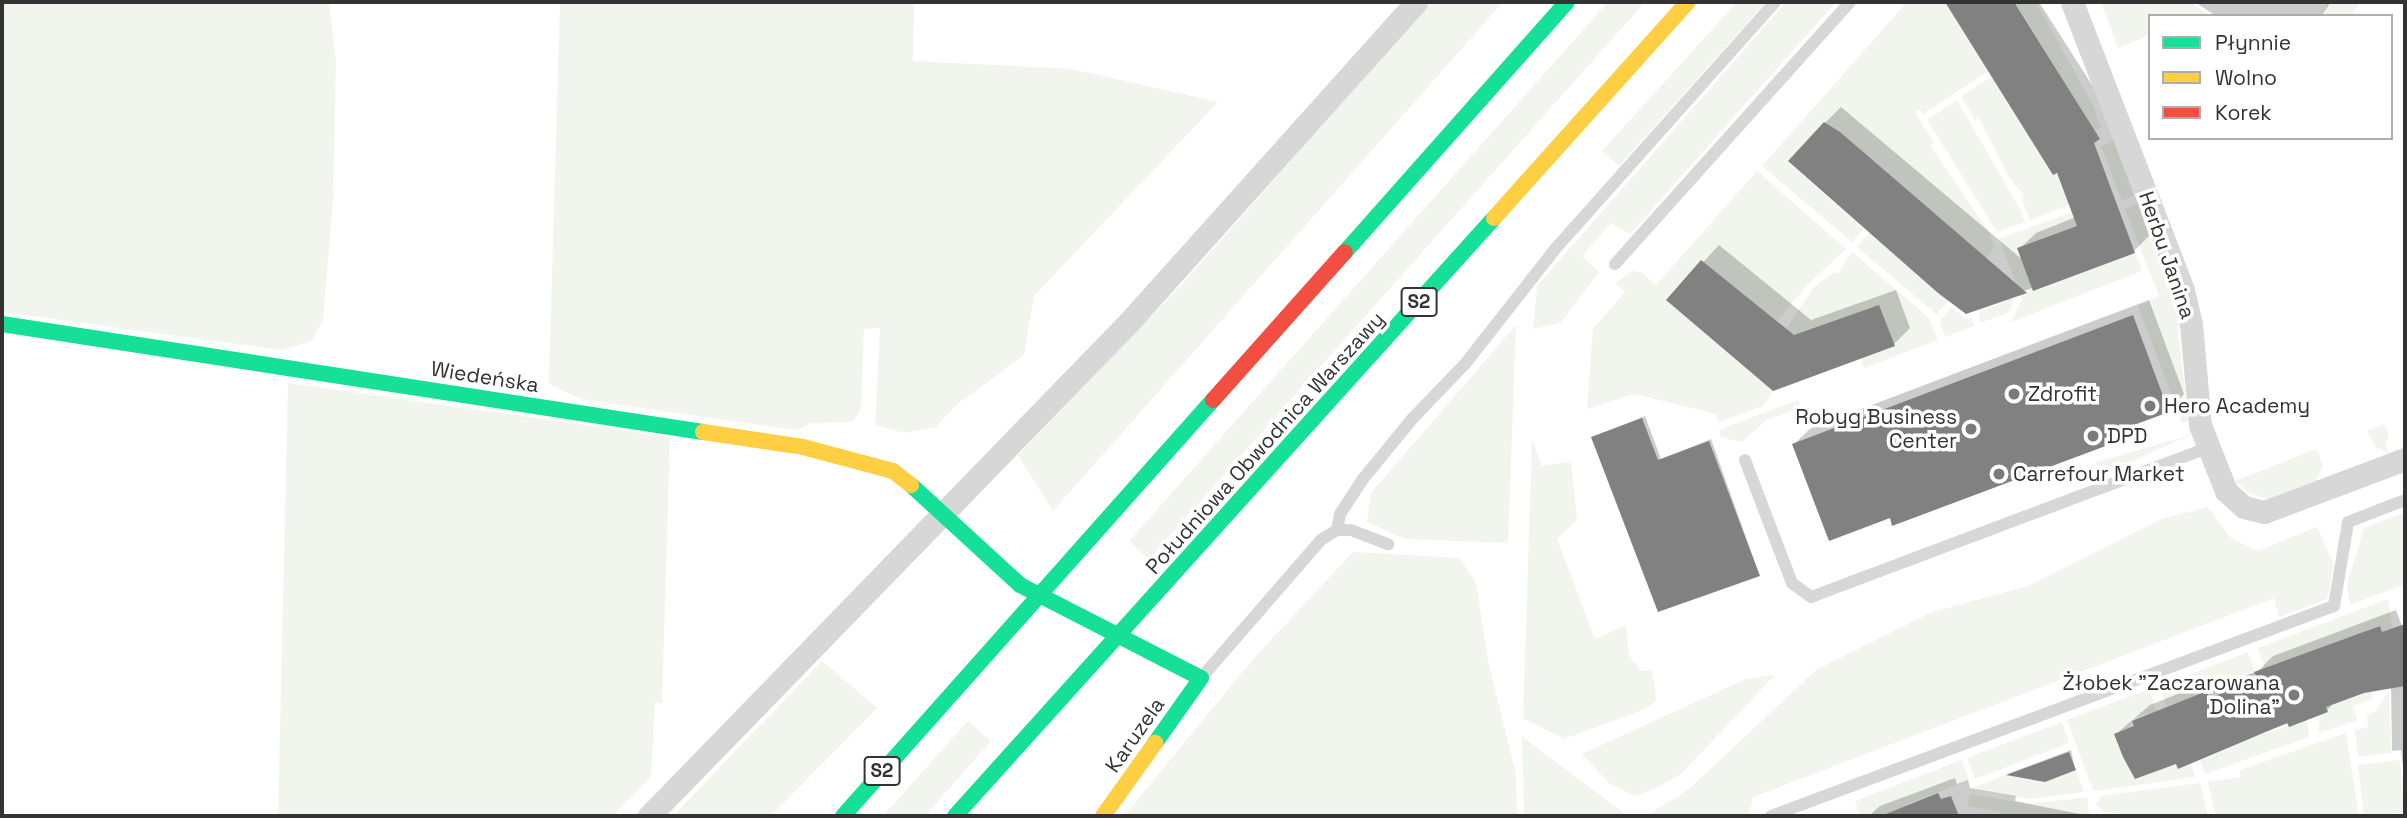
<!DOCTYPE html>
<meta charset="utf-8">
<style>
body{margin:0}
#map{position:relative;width:2407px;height:818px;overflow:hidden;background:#fff;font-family:"Space Grotesk",sans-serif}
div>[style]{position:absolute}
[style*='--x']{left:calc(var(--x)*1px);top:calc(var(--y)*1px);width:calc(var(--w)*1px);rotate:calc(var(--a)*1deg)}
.green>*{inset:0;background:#f1f5ed}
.shadow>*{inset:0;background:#0003}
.building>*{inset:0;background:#818181}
.lane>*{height:12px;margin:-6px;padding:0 6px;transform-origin:6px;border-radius:6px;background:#d7d7d7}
.street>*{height:23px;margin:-11.5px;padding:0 11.5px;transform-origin:11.5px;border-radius:11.5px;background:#d7d7d7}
.fast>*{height:16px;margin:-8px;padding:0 8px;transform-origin:8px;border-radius:8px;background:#16e098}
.slow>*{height:16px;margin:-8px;padding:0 8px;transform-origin:8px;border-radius:8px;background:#ffcf43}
.jam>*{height:16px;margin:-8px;padding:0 8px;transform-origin:8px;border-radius:8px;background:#f24e42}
.dots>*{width:19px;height:19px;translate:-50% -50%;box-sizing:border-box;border:4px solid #fff;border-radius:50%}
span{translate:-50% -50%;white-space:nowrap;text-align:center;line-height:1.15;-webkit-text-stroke:7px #fff;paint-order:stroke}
.shield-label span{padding:2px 5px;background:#fff;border:2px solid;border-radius:5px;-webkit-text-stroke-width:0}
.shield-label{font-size:19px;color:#333;font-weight:700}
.street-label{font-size:21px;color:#333}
.poi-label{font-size:21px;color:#333}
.left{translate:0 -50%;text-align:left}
.right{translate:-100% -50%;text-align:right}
.frame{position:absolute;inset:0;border:4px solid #333;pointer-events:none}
.legend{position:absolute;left:2148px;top:14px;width:245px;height:126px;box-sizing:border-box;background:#fff;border:2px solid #adadad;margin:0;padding:9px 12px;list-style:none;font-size:21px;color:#333}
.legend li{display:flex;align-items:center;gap:14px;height:35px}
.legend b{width:35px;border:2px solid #adadad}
</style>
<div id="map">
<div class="green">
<i style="clip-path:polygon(2px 2px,329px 2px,336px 62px,333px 199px,323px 321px,311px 341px,281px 350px,2px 312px)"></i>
<i style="clip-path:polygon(560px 2px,914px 2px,913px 61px,1072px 69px,1218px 102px,1034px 296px,1024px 355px,956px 405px,936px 427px,905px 433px,875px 425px,880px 328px,864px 329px,861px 409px,853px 422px,812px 423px,796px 430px,581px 399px,549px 384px,549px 376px)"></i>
<i style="clip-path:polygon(1430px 2px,1503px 2px,1053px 511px,1018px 455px,1185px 281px)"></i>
<i style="clip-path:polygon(1608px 2px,1645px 2px,1149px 559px,1129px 541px)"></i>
<i style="clip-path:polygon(1737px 2px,1766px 2px,1619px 166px,1602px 151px)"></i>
<i style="clip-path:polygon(1786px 2px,1836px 2px,1630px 234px,1611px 223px,1582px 256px,1599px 272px,1560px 323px,1533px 329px,1537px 286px)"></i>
<i style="clip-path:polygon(1907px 2px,1945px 2px,1989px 71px,1923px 114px,1920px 109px,1915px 112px,1934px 143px,1930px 145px,1989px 232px,1995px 247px,1986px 258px,1824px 122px,1788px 162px,1863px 229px,1852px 242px,1762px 166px)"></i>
<i style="clip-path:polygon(2015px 2px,2036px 2px,2093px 105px,2101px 128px,2095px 131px)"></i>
<i style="clip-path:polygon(2101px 2px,2190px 2px,2210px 16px,2150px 16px,2150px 35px,2118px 48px)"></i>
<i style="clip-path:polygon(2328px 2px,2360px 2px,2351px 16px,2319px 16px)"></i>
<i style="clip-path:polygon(1994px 75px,2068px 193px,2069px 205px,2030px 220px,2021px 198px,2024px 195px,2010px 179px,1979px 118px,1975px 120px,1961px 96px)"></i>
<i style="clip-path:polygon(1957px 100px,2020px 209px,2025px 222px,1997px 232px,1927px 120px)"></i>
<i style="clip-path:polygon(2114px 141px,2134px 196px,2122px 201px,2101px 146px)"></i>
<i style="clip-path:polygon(1757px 171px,1846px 249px,1807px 285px,1777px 321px,1701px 260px,1666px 299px,1773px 391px,1763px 406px,1719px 422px,1716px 414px,1634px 394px,1587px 409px,1593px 329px,1625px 292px,1616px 283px,1631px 271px,1641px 272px,1656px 285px)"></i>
<i style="clip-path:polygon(2137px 203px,2176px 308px,2188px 421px,2182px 423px,2138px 306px,2159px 296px,2125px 209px)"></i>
<i style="clip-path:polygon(2072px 212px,2077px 226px,2063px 231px,2136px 253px,2142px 271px,2011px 322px,2022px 299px,1999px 239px)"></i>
<i style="clip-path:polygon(1870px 232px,1949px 300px,1936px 314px,1857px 247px)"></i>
<i style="clip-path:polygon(1852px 252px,1929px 318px,1938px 340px,1864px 368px,1860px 358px,1894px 345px,1879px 306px,1793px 335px,1786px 329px,1814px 287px,1835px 272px,1838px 274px)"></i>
<i style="clip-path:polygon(2009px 282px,2014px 301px,2008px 313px,1980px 323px,1979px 312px,2007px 301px,2001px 285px)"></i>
<i style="clip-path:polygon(1952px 307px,1964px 318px,1972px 317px,1974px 326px,1945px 337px,1940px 321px)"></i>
<i style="clip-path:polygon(1516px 325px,1508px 543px,1405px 539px,1367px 522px,1371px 493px)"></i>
<i style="clip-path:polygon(288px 383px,670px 437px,662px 703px,655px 702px,651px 776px,613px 816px,278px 816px)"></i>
<i style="clip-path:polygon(1798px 400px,1801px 408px,1766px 420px,1742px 442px,1721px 437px,1719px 430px)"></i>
<i style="clip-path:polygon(2384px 424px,2389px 437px,2385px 444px,2389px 453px,2376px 448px,2367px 431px)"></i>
<i style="clip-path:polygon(2191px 435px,2145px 455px,2102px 478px,2096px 462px)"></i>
<i style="clip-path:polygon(1532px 440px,1542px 466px,1571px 461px,1577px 520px,1557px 539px,1595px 639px,1626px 625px,1629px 655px,1641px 671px,1652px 671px,1655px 690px,1656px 701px,1645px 709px,1564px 739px,1523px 718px)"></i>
<i style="clip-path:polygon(2317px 449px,2323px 465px,2316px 481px,2267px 499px,2249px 493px,2235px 481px)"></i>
<i style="clip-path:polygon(2208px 507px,2231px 538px,2258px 551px,2317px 527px,2334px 565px,2327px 599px,2279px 617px,2274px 598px,1753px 797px,1748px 816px,1646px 816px,1688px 790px,1816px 670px,1932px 612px,2029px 586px,2161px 519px)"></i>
<i style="clip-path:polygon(2405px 512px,2405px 584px,2350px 605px,2347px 585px,2364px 528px)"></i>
<i style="clip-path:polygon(1353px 552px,1459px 558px,1476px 582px,1488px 661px,1516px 774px,1517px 816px,1124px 816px,1254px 658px)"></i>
<i style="clip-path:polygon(2388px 599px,2393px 629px,2382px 632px,2379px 625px,2365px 631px,2368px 638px,2355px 635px,2265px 668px,2258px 648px)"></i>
<i style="clip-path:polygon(2248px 652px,2258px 680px,2209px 698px,2206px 691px,2191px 697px,2193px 704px,2175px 711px,2172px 705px,2167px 707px,2159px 686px)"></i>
<i style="clip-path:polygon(822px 661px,877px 708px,771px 816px,673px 816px)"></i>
<i style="clip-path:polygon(1775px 675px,1681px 774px,1656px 788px,1635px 796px,1610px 784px,1582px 754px,1746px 679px)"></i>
<i style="clip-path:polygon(2373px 688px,2372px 699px,2353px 706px,2357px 720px,2319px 733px,2319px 715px,2328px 712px,2326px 707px)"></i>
<i style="clip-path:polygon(2149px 689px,2159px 717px,2150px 721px,2147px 713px,2132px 719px,2126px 756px,2135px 779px,2176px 764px,2178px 769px,2191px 764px,2195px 777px,2093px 791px,2067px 720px)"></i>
<i style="clip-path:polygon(2389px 691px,2391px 753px,2358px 757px,2355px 730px,2368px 727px,2367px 714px,2375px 712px)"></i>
<i style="clip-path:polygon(2307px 720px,2309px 737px,2205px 774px,2200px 760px,2217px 754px,2216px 750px)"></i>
<i style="clip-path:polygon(968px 721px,991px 741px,925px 816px,883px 816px)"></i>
<i style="clip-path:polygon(2062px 722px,2069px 743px,1975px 779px,1967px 758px)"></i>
<i style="clip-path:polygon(2346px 733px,2359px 816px,2216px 816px,2208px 782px,2240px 777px,2240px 770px)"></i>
<i style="clip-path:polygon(1522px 736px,1550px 758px,1628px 816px,1524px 816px)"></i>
<i style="clip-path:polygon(1962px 760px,1969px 780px,1908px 804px,1911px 811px,1898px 816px,1860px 816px,1855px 801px)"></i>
<i style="clip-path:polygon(2400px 760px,2405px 813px,2364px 816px,2358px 765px)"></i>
<i style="clip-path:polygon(2076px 770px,2084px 792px,2027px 799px,1972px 788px,2013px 772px,2015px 777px,2045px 782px)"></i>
<i style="clip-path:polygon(2200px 783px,2208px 816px,2132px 816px,2102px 811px,2096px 804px,2101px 796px)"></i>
<i style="clip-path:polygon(1970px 794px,2028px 804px,2087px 797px,2089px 815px,2000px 816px,2001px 812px,1968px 806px)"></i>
</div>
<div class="shadow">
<i style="clip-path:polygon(1950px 2px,2039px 2px,2115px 121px,2150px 235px,2134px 251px,1966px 312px,1825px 123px,1841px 107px,2024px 261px,2019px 249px,2036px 233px,2076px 217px,2058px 171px,2054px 173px)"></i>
<i style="clip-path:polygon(2195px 2px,2331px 2px,2321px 16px,2216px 16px)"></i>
<i style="clip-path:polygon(1719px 245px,1811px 320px,1896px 290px,1910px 328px,1894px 344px,1773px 389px,1668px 300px)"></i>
<i style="clip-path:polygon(2149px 300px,2184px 394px,2168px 411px,2125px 427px,2110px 442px,1891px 516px,1794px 444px,1811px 428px)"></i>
<i style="clip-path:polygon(1645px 416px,1661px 459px,1711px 439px,1759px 574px,1593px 437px)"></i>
<i style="clip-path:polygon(2396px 610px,2405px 634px,2405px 786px,2401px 750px,2392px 751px,2391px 687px,2363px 691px,2336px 701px,2327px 710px,2177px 762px,2116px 734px,2150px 705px,2223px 676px,2226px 683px,2258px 671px,2273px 656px)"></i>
<i style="clip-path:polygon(2071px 750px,2075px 769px,2009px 774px,2010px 773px)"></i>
<i style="clip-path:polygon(1955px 778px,1957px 784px,1968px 780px,1970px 788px,2016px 796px,2015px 801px,2090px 816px,1869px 816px,1880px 806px)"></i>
</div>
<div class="building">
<i style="clip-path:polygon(1945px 2px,2014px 2px,2100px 139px,2094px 143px,2135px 253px,2033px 291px,2017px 248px,2077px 226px,2057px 173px,2053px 175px)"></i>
<i style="clip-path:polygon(1824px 122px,1840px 132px,2027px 293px,1966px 314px,1938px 293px,1788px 161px)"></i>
<i style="clip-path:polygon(1701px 260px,1794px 335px,1879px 305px,1895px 346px,1773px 391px,1666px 300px)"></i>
<i style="clip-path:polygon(2133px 315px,2169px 412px,2107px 435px,2111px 444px,1892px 526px,1890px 518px,1829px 541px,1792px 444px)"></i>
<i style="clip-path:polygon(1642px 418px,1658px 460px,1709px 441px,1760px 576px,1658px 612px,1591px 437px)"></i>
<i style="clip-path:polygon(2405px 624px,2405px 686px,2364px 693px,2326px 707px,2328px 712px,2289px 727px,2287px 723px,2178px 769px,2176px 764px,2135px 779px,2123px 757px,2114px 734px,2134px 726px,2132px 721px,2207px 691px,2209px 698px,2258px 680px,2254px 672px,2380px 626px,2382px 632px)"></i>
<i style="clip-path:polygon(2069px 752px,2076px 770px,2045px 782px,2006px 775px)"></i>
<i style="clip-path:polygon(1938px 793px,1941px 799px,1951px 796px,1959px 816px,1881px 816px)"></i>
</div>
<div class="lane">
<i style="--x:1615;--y:264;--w:352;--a:-48.1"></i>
<i style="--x:1745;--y:460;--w:132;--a:69.1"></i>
<i style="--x:1792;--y:583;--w:24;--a:36"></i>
<i style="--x:1811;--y:597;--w:423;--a:-20.6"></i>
<i style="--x:1337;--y:530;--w:16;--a:-79"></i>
<i style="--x:1340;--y:514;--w:42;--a:-56.7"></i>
<i style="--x:1363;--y:479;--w:79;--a:-50.7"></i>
<i style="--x:1413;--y:418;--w:75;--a:-46.1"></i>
<i style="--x:1465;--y:364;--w:147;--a:-51.9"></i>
<i style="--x:1556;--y:248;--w:329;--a:-48.3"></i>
<i style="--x:1201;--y:678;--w:183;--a:-49"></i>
<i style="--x:1321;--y:540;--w:19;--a:-32"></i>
<i style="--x:1337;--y:530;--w:14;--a:0"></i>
<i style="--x:1351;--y:530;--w:40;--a:21"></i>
<i style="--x:1771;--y:816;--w:601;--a:-20.46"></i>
<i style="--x:2334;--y:606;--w:85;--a:-80.5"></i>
<i style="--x:2348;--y:522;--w:61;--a:-21.1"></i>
</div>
<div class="street">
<i style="--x:2072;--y:2;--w:309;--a:68.9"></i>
<i style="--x:2183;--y:290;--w:35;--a:77"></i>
<i style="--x:2191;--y:324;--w:101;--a:84.9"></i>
<i style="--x:2200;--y:425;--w:71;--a:68.5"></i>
<i style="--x:2226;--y:491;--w:24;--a:42"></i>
<i style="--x:2244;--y:507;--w:21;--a:14"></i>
<i style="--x:2264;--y:512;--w:151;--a:-20.6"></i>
<i style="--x:649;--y:816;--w:689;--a:-45.82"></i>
<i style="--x:1129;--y:322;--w:430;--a:-48.1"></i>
</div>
<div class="fast">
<i style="--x:1345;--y:252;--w:334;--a:-48.4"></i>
<i style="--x:2;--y:324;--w:709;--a:8.76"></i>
<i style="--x:911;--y:485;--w:148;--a:42.5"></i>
<i style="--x:1020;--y:585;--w:203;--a:27.2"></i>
<i style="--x:1201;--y:678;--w:80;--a:125.3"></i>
<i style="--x:843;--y:816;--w:557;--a:-48.35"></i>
<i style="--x:955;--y:816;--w:805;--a:-47.97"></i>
</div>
<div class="slow">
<i style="--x:1494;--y:218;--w:290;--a:-48.1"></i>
<i style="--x:703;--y:432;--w:101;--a:8.5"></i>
<i style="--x:803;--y:447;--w:93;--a:14.9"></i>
<i style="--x:893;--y:471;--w:23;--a:38"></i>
<i style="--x:1103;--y:816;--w:90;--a:-54.5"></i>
</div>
<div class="jam">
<i style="--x:1213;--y:400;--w:198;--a:-48.3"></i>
</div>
<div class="dots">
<i style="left:2014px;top:394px;background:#7a7a7a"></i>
<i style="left:2150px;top:406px;background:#7a7a7a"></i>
<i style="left:1971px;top:429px;background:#7a7a7a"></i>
<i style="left:2093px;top:436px;background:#7a7a7a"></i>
<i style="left:1999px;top:474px;background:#7a7a7a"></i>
<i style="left:2294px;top:695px;background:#7a7a7a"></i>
</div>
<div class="shield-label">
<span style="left:1419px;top:302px">S2</span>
<span style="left:882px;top:771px">S2</span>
</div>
<div class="street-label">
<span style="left:2167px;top:255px;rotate:71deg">Herbu Janina</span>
<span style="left:485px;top:377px;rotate:9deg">Wiedeńska</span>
<span style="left:1265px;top:443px;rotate:-48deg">Południowa Obwodnica Warszawy</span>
<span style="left:1135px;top:735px;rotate:-55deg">Karuzela</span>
</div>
<div class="poi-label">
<span class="left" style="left:2028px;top:394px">Zdrofit</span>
<span class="left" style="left:2164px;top:406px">Hero Academy</span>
<span class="right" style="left:1957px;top:429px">Robyg Business<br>Center</span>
<span class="left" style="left:2107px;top:436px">DPD</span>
<span class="left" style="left:2013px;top:474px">Carrefour Market</span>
<span class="right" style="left:2280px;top:695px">Żłobek "Zaczarowana<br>Dolina"</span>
</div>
<div class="frame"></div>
<ul class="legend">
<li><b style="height:9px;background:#16e098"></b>Płynnie</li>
<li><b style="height:9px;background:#ffcf43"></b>Wolno</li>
<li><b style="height:9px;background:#f24e42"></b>Korek</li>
</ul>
</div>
